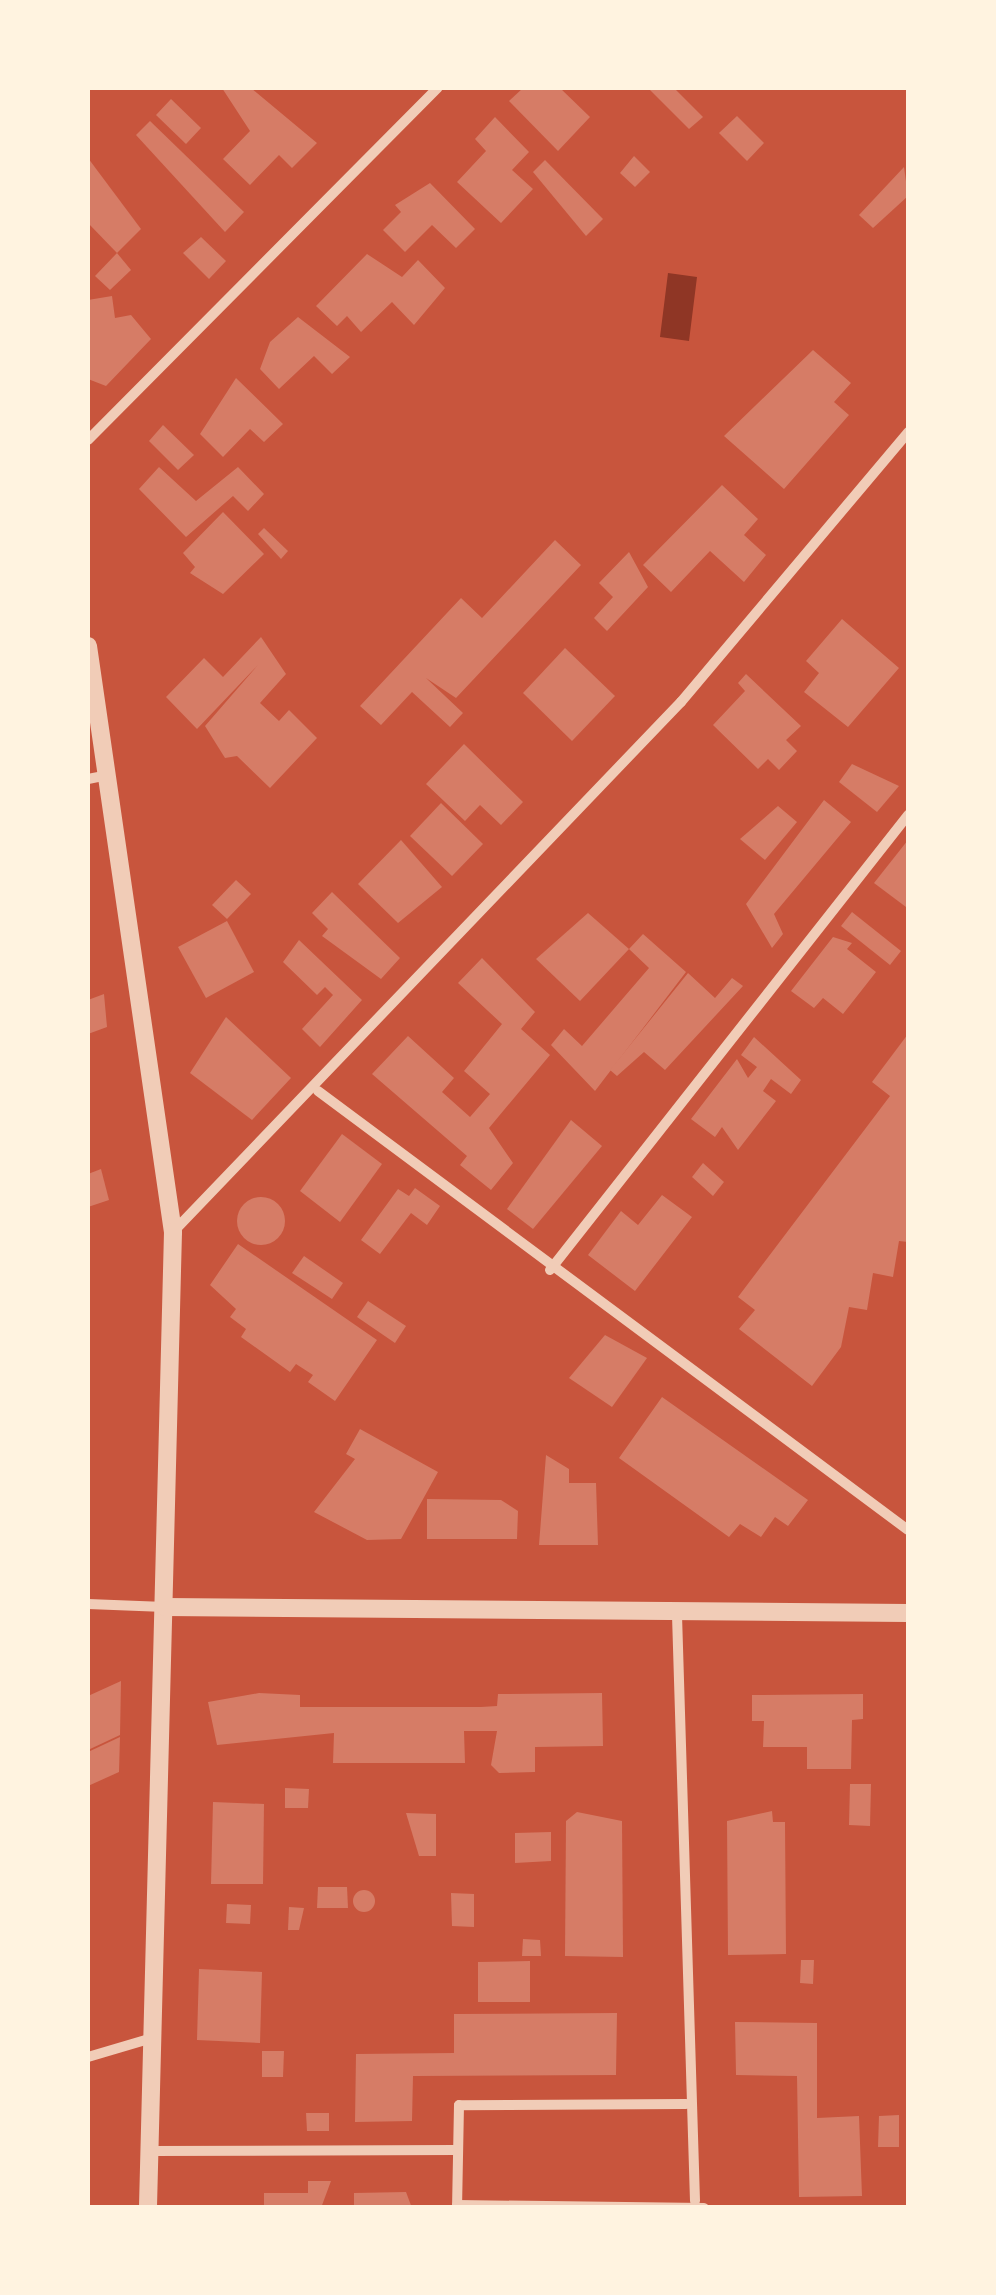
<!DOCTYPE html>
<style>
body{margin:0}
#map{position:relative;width:996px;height:2295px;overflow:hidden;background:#c8553d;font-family:"Space Grotesk",sans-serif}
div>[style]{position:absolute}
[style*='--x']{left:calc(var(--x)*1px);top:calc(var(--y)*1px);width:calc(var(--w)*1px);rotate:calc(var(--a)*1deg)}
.water>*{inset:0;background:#8f3625}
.building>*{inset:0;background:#d67c66}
.round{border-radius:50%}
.minor>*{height:10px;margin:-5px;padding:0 5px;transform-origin:5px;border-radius:5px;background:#f1ccb7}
.tertiary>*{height:18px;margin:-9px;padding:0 9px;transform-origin:9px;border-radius:9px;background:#f1ccb7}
span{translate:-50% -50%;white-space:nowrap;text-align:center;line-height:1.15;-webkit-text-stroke:10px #fff3e0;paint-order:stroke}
.frame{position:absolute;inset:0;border:90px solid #fff3e0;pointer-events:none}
</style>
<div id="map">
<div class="water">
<i style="clip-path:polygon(668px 273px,697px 277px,689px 341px,660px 337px)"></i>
</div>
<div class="building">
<i style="clip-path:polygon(222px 88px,251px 88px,317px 143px,292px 168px,279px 155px,250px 185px,223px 159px,250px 131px)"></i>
<i style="clip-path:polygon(523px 88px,560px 88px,590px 117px,558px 151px,509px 101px)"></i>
<i style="clip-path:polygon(648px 88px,674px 88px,703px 117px,689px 129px)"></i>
<i style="clip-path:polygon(171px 99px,201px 128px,186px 144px,156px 115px)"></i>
<i style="clip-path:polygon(737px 116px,764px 143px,747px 161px,719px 133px)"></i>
<i style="clip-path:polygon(495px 117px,529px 152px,512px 170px,533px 189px,501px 223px,457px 182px,486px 151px,475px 139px)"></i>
<i style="clip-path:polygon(150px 121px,244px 212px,225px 232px,136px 135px)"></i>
<i style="clip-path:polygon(634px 156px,650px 172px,635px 187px,620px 173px)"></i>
<i style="clip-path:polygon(88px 158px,141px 229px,117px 253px,88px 223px)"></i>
<i style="clip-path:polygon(545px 160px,603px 219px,586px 236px,533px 172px)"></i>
<i style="clip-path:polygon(904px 167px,908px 196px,873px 228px,859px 215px)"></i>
<i style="clip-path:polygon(430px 183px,475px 229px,456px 248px,432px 225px,405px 252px,383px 230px,401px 212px,395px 205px)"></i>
<i style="clip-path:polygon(201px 237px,226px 261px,209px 279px,183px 253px)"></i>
<i style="clip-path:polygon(117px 253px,131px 270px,110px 290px,95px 276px)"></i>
<i style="clip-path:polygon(367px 254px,402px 277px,418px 260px,445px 288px,414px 325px,392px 302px,361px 332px,347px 316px,337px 326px,316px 306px)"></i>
<i style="clip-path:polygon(112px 296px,115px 318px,131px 315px,151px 339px,106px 386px,88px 379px,88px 300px)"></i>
<i style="clip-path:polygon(298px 317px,350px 357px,332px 374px,314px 356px,279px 389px,260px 369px,270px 342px)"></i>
<i style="clip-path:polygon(813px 350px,851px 383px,834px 402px,849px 415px,784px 489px,724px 436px)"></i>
<i style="clip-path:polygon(236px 378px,283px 424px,264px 442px,250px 429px,223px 457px,200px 434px)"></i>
<i style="clip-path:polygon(163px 425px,194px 455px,178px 470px,149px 441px)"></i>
<i style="clip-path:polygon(159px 467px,196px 501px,238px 467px,264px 494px,248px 511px,233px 496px,186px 537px,139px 489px)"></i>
<i style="clip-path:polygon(722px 485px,758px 519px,744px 535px,766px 555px,744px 582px,710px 551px,671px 592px,643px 565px)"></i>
<i style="clip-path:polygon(223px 512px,264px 554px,223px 594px,190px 573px,195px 567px,183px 553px)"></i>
<i style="clip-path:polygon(264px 528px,288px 551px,281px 559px,258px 534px)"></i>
<i style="clip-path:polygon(555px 540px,581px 565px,456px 698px,426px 678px,463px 713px,450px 727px,412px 692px,381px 725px,360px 706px,461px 598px,482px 618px)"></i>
<i style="clip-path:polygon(629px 552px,648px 587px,607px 631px,594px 618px,613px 597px,599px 583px)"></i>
<i style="clip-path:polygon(842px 619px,899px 668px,848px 727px,804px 692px,819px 673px,806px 661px)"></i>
<i style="clip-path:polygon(261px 637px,286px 674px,260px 703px,279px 721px,289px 710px,317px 738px,270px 788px,237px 756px,225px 758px,205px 726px,258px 665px,197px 729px,166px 697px,204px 658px,223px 677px)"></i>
<i style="clip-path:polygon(565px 648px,615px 696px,572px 741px,523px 693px)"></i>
<i style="clip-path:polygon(746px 674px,801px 726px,786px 740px,797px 751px,779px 770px,768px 759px,758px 769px,713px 725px,745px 691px,738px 683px)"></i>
<i style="clip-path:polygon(464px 744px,523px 802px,501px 825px,480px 805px,465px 821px,426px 784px)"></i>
<i style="clip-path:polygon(852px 764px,899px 786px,877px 812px,839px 782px)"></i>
<i style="clip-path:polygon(824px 800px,851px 822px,774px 914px,783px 934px,772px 948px,746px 904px)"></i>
<i style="clip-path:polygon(441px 803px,483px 844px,452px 876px,410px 836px)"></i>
<i style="clip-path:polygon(778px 806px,797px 822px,765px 860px,740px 839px)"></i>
<i style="clip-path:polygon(401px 840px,442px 887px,398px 923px,358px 884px)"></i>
<i style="clip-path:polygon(908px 840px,908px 904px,906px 907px,874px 883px)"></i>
<i style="clip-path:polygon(236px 880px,251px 894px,227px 919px,212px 905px)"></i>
<i style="clip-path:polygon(332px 892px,400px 958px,381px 979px,322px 936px,328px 929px,312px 913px)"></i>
<i style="clip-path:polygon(852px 912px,901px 951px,890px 965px,841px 926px)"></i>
<i style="clip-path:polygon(588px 913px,629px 949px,580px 1001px,536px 959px)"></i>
<i style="clip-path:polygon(227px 921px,254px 972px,206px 998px,178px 947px)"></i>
<i style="clip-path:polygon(643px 934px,686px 972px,595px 1091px,551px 1045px,564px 1029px,582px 1046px,649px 968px,629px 949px)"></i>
<i style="clip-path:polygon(833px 937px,852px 943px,847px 949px,876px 972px,843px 1014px,823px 998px,814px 1008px,791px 991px)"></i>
<i style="clip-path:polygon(299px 940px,362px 1000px,320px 1047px,302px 1029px,333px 995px,325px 987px,317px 995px,283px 962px)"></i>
<i style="clip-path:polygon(482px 958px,535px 1012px,521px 1029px,550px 1055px,489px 1128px,513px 1163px,491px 1190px,460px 1165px,467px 1156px,372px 1074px,408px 1036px,454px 1078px,442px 1092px,470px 1117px,490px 1094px,464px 1071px,502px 1024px,458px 983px)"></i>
<i style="clip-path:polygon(688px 973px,715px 998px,732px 978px,743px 986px,665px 1070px,644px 1052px,617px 1076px,610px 1070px)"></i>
<i style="clip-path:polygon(104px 994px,107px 1027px,88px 1034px,88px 1000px)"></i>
<i style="clip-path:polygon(226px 1017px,291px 1078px,252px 1120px,190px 1073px)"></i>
<i style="clip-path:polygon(908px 1034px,908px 1242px,899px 1241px,893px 1277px,873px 1273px,867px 1310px,849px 1307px,841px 1347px,812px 1386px,739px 1329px,755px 1310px,738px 1297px,890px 1096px,872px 1082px)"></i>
<i style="clip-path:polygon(754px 1037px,801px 1080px,791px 1094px,771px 1079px,763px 1091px,776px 1101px,738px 1150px,722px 1127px,715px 1137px,691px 1119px,737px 1059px,748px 1078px,757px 1067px,741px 1055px)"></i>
<i style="clip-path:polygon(571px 1120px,602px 1146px,533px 1229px,507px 1209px)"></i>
<i style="clip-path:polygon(342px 1134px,382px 1164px,340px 1222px,300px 1191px)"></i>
<i style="clip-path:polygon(703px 1163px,724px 1182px,713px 1196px,692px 1177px)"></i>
<i style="clip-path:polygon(101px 1169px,109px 1200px,88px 1207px,88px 1174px)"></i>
<i style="clip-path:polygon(415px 1188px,440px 1206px,427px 1225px,411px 1213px,380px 1254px,361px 1240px,398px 1189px,409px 1196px)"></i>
<i style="clip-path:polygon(662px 1195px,692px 1217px,635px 1291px,588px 1255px,621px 1211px,638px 1225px)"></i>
<i class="round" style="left:237px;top:1197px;width:48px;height:48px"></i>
<i style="clip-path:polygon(238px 1244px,377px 1340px,335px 1401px,308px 1382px,313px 1375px,296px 1364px,290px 1372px,241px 1337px,246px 1329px,230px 1317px,236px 1309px,210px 1285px)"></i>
<i style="clip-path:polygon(304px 1256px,343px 1283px,332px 1299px,292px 1273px)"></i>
<i style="clip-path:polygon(368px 1301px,406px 1326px,395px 1343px,357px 1317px)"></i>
<i style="clip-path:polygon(605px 1335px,647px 1358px,612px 1407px,569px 1378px)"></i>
<i style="clip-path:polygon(662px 1397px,808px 1500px,788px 1526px,775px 1517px,761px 1537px,740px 1524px,729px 1537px,619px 1458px)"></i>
<i style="clip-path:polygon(360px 1429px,438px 1472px,401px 1539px,367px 1540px,314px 1512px,355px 1459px,346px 1454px)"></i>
<i style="clip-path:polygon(546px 1455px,569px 1469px,569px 1483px,596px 1483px,598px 1545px,539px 1545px)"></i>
<i style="clip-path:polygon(427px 1499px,501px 1500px,518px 1511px,517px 1539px,427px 1539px)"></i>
<i style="clip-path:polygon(121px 1681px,120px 1735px,88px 1750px,88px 1696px)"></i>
<i style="clip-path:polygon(259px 1693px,300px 1695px,300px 1707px,481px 1707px,497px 1706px,498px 1694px,602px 1693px,603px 1746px,535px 1747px,535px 1772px,499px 1773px,491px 1765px,497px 1731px,464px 1731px,465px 1763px,333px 1763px,334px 1733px,217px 1745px,208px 1702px)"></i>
<i style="clip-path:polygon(863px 1694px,863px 1719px,852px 1720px,851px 1769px,807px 1769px,807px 1747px,763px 1747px,764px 1721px,752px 1721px,752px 1695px)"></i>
<i style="clip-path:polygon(120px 1737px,119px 1772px,88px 1786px,88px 1752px)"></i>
<i style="clip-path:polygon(850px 1784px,871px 1784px,870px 1826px,849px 1825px)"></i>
<i style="clip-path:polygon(285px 1788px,309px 1789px,308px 1808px,285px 1808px)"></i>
<i style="clip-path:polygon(213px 1802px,264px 1804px,263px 1884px,211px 1884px)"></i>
<i style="clip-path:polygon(772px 1811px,773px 1822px,785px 1822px,786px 1954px,728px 1955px,727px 1821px)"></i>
<i style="clip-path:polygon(577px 1812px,622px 1821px,623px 1957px,565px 1956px,566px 1821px)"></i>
<i style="clip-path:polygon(406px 1813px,436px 1814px,436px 1856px,419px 1856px)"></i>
<i style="clip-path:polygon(551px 1832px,551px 1861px,515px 1863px,515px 1833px)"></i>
<i style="clip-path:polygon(318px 1887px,347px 1887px,348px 1908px,317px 1908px)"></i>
<i class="round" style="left:353px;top:1890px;width:22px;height:22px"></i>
<i style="clip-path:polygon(451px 1893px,474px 1894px,474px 1927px,452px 1926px)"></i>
<i style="clip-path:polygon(227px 1904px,251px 1905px,250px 1924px,226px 1923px)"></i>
<i style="clip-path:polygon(289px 1907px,304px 1908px,299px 1930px,288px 1930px)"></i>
<i style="clip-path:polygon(523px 1939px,540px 1940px,541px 1956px,522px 1956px)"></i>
<i style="clip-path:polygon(801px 1960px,814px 1960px,813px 1984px,800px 1983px)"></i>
<i style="clip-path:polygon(530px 1961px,530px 2002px,478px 2002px,478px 1962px)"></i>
<i style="clip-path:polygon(199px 1969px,262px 1972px,260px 2043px,197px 2040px)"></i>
<i style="clip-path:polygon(617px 2013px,616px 2075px,413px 2076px,412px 2121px,355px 2122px,356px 2054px,454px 2053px,454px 2014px)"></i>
<i style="clip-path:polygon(735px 2022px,817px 2023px,817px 2118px,859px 2116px,862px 2196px,799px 2197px,797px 2076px,736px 2075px)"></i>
<i style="clip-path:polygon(262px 2051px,284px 2051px,283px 2077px,262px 2077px)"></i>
<i style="clip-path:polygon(306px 2113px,329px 2113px,329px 2131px,307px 2131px)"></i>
<i style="clip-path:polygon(899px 2115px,899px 2147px,878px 2147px,879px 2116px)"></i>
<i style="clip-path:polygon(308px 2181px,331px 2181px,321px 2208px,264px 2208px,264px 2193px,308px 2193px)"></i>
<i style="clip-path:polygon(406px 2192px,412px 2208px,354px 2208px,354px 2193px)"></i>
</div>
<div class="minor">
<i style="--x:88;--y:440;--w:496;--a:-45.2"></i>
<i style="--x:88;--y:779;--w:20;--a:-11"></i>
<i style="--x:318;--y:1091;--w:735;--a:36.65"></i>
<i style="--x:174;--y:1231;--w:733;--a:-46.22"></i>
<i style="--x:681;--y:702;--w:353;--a:-49.9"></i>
<i style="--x:550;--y:1270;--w:579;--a:-51.8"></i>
<i style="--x:88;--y:1604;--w:77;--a:2.2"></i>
<i style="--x:677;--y:1615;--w:586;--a:88.24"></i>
<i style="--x:88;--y:2057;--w:67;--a:-16.5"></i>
<i style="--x:686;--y:2104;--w:227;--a:179.7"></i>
<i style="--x:459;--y:2105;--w:100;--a:91.1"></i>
<i style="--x:457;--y:2205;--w:247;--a:0.7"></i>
<i style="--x:150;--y:2151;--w:305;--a:-0.2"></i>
</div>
<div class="tertiary">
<i style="--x:88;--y:646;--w:592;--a:81.75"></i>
<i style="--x:173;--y:1232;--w:976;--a:91.47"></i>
<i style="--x:165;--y:1607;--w:743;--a:0.46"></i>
</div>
<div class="frame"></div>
</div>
